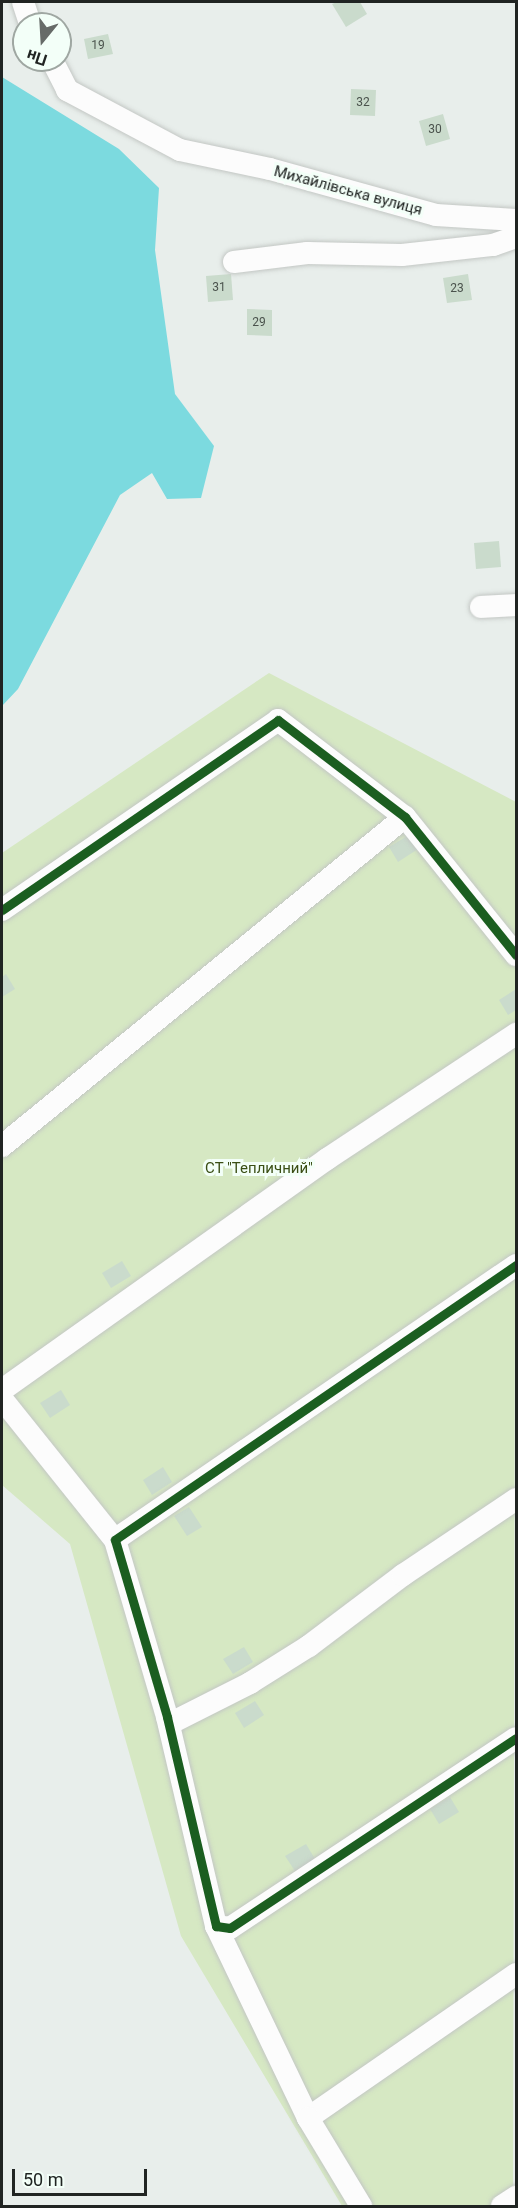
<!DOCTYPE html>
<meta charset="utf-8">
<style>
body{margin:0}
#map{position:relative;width:518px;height:2208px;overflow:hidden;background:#e8eeeb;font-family:Roboto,sans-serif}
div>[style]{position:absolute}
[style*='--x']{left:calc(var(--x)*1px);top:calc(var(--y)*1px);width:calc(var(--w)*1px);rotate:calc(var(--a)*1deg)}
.green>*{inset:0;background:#d6e8c3}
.water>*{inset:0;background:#7cdadf}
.building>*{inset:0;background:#cadbcc}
.roads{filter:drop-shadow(0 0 2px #c3c7c4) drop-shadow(0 0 2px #c3c7c4)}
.minor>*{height:22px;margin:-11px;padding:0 11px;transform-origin:11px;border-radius:11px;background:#fcfcfc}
.cycleway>*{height:9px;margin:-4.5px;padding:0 4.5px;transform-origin:4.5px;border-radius:4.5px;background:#1b5e20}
span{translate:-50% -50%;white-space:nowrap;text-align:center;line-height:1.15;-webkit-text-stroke:6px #f3fff8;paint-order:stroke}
.number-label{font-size:12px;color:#4a524c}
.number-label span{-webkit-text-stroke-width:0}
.street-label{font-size:15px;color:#202422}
.park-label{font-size:15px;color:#3a4e14}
.frame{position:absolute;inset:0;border:3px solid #202422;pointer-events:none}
.north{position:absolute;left:12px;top:12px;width:60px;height:60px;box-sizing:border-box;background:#f3fff8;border:2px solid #9fa7a2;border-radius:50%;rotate:198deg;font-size:16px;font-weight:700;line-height:24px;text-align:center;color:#202422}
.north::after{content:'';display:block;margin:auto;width:21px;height:27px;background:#666b68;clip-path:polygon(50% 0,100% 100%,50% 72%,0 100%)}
.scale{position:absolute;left:12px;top:2169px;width:135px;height:27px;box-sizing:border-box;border:3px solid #202422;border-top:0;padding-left:8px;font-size:18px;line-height:21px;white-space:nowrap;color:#202422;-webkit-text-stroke:4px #f3fff8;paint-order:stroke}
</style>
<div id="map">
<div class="green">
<i style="clip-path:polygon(269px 673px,516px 802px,513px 2206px,342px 2206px,181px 1936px,70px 1544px,2px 1485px,2px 853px)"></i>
</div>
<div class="water">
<i style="clip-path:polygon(2px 77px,119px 149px,159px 188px,155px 250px,175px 394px,214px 446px,201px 498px,167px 499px,152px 473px,120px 495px,18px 689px,2px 706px)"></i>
</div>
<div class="building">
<i style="clip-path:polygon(337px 2px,360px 2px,367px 14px,346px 27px,332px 4px)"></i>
<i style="clip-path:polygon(108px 34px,113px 54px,88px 59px,84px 39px)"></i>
<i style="clip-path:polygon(351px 89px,376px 90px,375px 116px,350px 115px)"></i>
<i style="clip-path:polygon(443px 114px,450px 139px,426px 146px,419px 121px)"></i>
<i style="clip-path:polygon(231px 274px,233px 300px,208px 302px,206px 276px)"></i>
<i style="clip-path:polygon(468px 274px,472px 300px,447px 303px,443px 278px)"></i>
<i style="clip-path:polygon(247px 309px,272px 310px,272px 336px,247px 335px)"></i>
<i style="clip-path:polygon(499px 541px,501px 567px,476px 569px,474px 543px)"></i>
<i style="clip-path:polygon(409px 835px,418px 849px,398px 862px,389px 847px)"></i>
<i style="clip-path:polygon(6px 974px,15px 989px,2px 997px,2px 977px)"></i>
<i style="clip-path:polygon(516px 989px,516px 1010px,508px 1015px,499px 1000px)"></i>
<i style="clip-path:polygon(122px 1261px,131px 1276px,111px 1288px,102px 1273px)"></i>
<i style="clip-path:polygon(61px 1390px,70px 1405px,50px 1418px,40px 1403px)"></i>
<i style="clip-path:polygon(163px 1467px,172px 1482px,152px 1495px,143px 1480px)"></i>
<i style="clip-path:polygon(189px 1507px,202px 1527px,187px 1536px,174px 1516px)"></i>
<i style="clip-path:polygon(244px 1647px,253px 1662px,233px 1674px,223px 1659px)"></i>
<i style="clip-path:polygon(255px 1701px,264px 1715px,244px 1728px,235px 1713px)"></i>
<i style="clip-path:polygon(450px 1797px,459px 1812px,439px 1824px,430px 1809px)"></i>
<i style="clip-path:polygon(306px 1844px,315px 1859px,295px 1871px,285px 1856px)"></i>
</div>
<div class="roads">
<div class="minor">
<i style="--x:23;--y:2;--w:23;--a:72"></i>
<i style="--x:52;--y:60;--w:34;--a:63"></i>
<i style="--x:67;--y:90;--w:128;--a:28"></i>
<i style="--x:180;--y:150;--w:92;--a:11.9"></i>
<i style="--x:270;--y:169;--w:172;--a:15.5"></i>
<i style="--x:436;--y:215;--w:80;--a:3.6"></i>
<i style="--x:234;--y:262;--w:74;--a:-7"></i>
<i style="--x:307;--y:253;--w:95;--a:1.2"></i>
<i style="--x:402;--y:255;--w:92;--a:-6.3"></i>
<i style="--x:493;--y:245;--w:24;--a:-19"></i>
<i style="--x:481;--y:607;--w:35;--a:-3"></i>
<i style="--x:2;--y:910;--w:335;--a:-34.5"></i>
<i style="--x:278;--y:720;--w:160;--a:37.4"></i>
<i style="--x:405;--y:817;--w:177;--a:51.2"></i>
<i style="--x:2;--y:1146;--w:520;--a:-39.23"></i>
<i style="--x:516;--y:1265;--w:486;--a:145.6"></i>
<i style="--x:115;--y:1540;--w:184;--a:73.6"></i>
<i style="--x:167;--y:1717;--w:215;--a:76.8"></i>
<i style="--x:216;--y:1926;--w:14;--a:8"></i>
<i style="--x:230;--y:1928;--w:343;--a:-33.6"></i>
<i style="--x:2;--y:1390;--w:399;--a:-35.4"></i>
<i style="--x:327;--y:1159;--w:227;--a:-33.5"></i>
<i style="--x:2;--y:1399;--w:181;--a:51.3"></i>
<i style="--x:169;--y:1724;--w:91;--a:-26.8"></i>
<i style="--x:250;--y:1683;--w:70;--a:-32.1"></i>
<i style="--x:309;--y:1646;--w:118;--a:-37.1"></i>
<i style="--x:403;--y:1575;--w:136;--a:-33.9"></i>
<i style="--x:216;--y:1926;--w:213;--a:64.4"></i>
<i style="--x:308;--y:2118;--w:253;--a:-34.7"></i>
<i style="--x:308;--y:2118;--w:103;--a:58.9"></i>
<i style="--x:502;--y:2206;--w:17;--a:-33"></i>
</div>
</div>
<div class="cycleway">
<i style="--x:2;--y:910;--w:335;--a:-34.5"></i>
<i style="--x:278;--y:720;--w:160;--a:37.4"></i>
<i style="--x:405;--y:817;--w:177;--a:51.2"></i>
<i style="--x:516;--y:1265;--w:486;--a:145.6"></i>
<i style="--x:115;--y:1540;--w:184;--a:73.6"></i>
<i style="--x:167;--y:1717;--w:215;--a:76.8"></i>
<i style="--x:216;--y:1926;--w:14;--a:8"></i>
<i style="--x:230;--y:1928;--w:343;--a:-33.6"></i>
</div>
<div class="number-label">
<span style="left:98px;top:46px">19</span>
<span style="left:363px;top:103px">32</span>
<span style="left:435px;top:130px">30</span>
<span style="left:219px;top:288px">31</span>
<span style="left:457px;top:289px">23</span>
<span style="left:259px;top:323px">29</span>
</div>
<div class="street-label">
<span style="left:348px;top:191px;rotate:15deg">Михайлівська вулиця</span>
</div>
<div class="park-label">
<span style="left:259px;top:1169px">СТ "Тепличний"</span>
</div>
<div class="frame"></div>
<div class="north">Пн</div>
<div class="scale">50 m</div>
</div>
